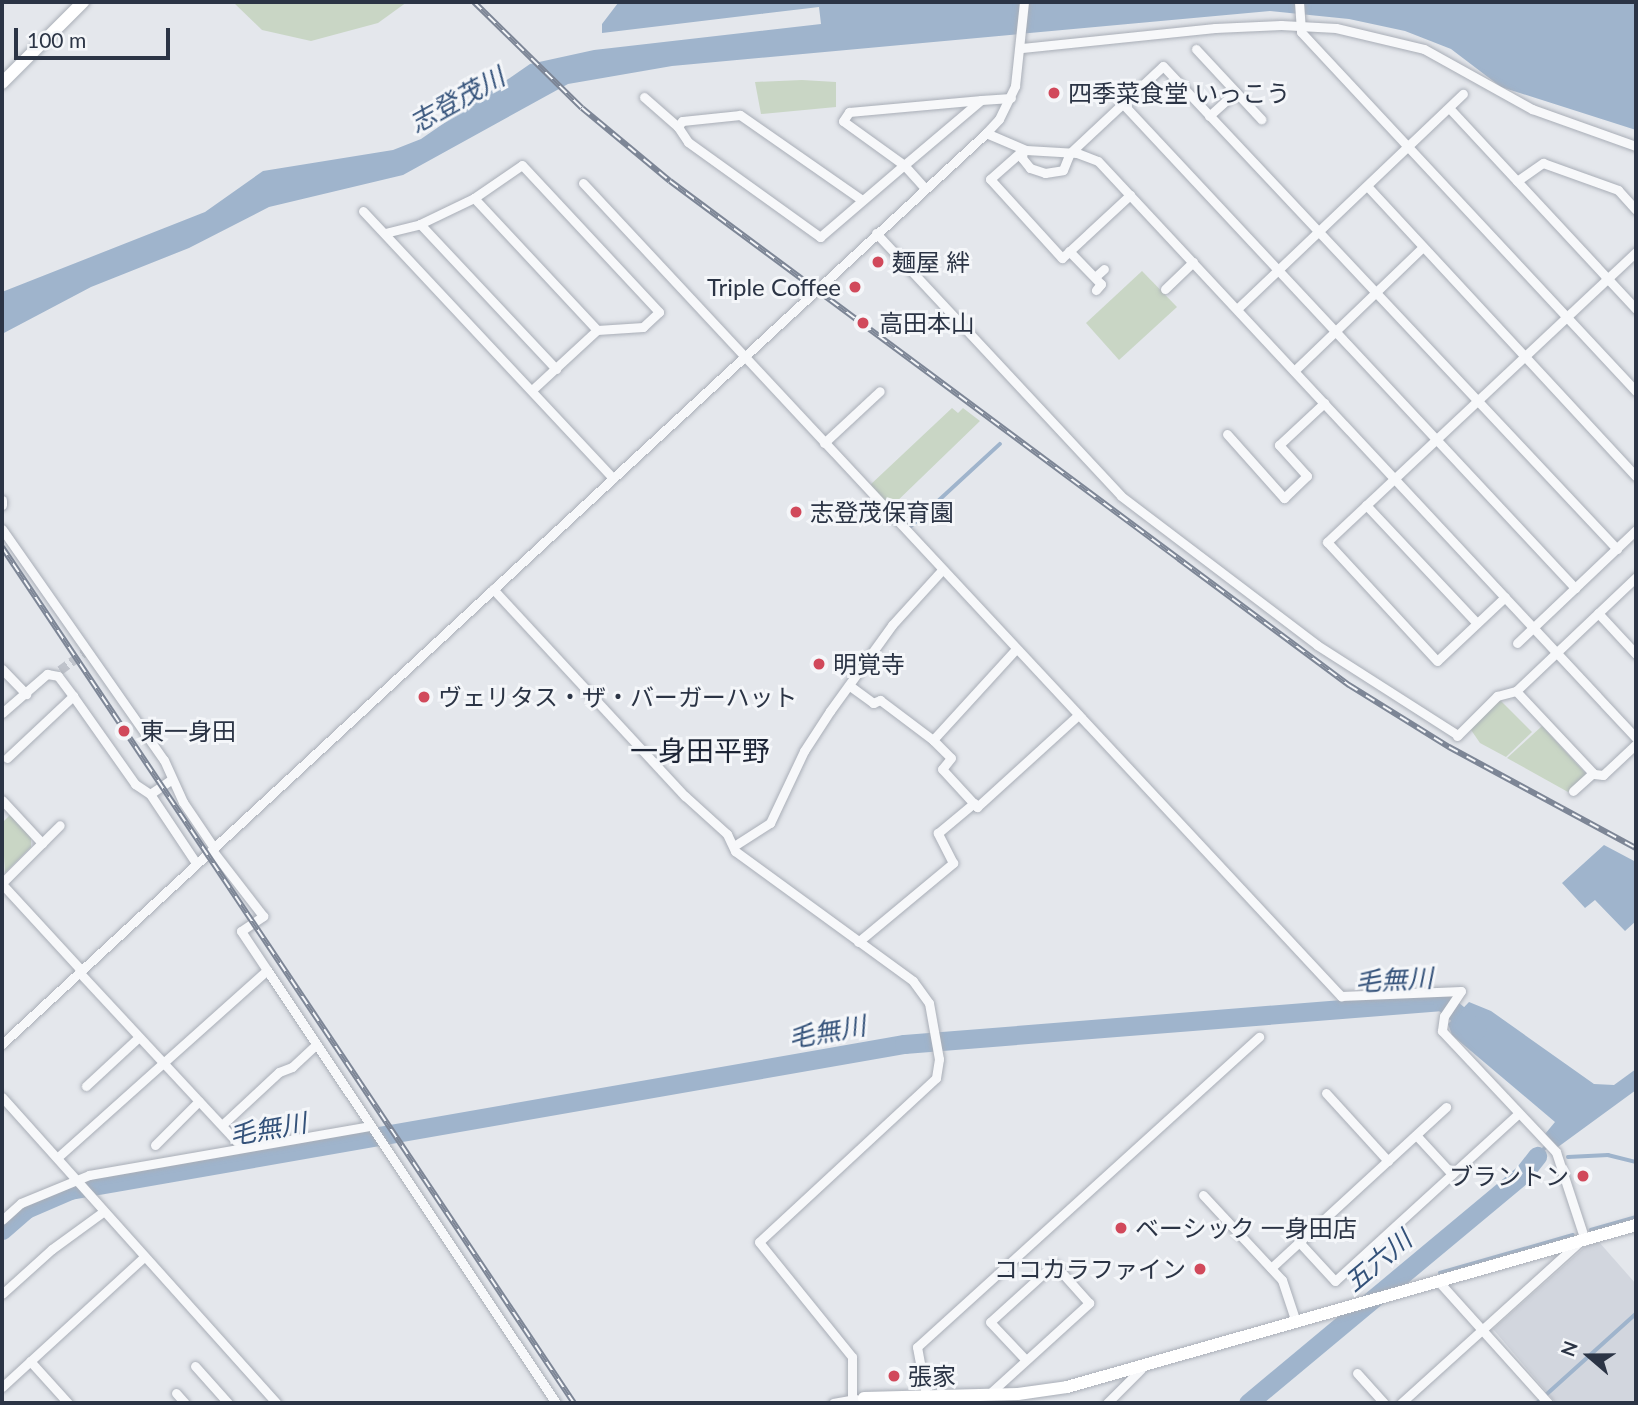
<!DOCTYPE html>
<meta charset="utf-8">
<style>
body{margin:0}
#map{position:relative;width:1638px;height:1405px;overflow:hidden;background:#e4e7ec;font-family:Lato,"Noto Sans JP",sans-serif}
div>[style]{position:absolute}
[style*='--x']{left:calc(var(--x)*1px);top:calc(var(--y)*1px);width:calc(var(--w)*1px);rotate:calc(var(--a)*1deg)}
.built>*{inset:0;background:#d2d6de}
.green>*{inset:0;background:#c9d6c5}
.water>*{inset:0;background:#9fb4cc}
.stream>*{height:3.5px;margin:-1.75px;padding:0 1.75px;transform-origin:1.75px;border-radius:1.75px;background:#9fb4cc}
.river>*{height:19px;margin:-9.5px;padding:0 9.5px;transform-origin:9.5px;border-radius:9.5px;background:#9fb4cc}
.street-tunnel>*{height:9px;margin-top:-4.5px;transform-origin:0;background:repeating-linear-gradient(90deg,#bfc3cb 0 9px,transparent 0 13.5px)}
.roads{filter:drop-shadow(0 0 2px #a9aeb7) drop-shadow(0 0 2px #a9aeb7)}
.street>*{height:9px;margin:-4.5px;padding:0 4.5px;transform-origin:4.5px;border-radius:4.5px;background:#f7f8fa}
.secondary>*{height:12px;margin:-6px;padding:0 6px;transform-origin:6px;border-radius:6px;background:#fff}
.rail>*{height:6px;margin-top:-3px;transform-origin:0;background:repeating-linear-gradient(90deg,#f4f6f9 0 10px,#7d8696 0 20px);box-sizing:border-box;border-block:2px solid #7d8696}
.dots>*{width:19px;height:19px;translate:-50% -50%;box-sizing:border-box;border:4px solid #f4f6f9;border-radius:50%}
span{translate:-50% -50%;white-space:nowrap;text-align:center;line-height:1.15;-webkit-text-stroke:6px #f4f6f9;paint-order:stroke}
.poi-label{font-size:24px;color:#2b3445}
.left{translate:0 -50%;text-align:left}
.right{translate:-100% -50%;text-align:right}
.water-label{font-size:26px;color:#34527a;font-style:italic}
.quarter-label{font-size:28px;color:#1d2536}
.frame{position:absolute;inset:0;border:4px solid #2b3445;pointer-events:none}
.north{position:absolute;left:1554px;top:1321px;width:70px;height:70px;-webkit-text-stroke:5px #f4f6f9;paint-order:stroke;rotate:290deg;font-size:19px;font-weight:700;line-height:28px;text-align:center;color:#2b3445}
.north::after{content:'';display:block;margin:auto;width:24px;height:32px;background:#2b3445;clip-path:polygon(50% 0,100% 100%,50% 72%,0 100%)}
.scale{position:absolute;left:14px;top:28px;width:156px;height:32px;box-sizing:border-box;border:4px solid #2b3445;border-top:0;padding-left:9px;font-size:21px;line-height:24px;white-space:nowrap;color:#2b3445;-webkit-text-stroke:5px #f4f6f9;paint-order:stroke}
</style>
<div id="map">
<div class="built">
<i style="clip-path:polygon(1599px 1242px,1636px 1284px,1636px 1403px,1556px 1403px,1493px 1329px,1586px 1246px)"></i>
</div>
<div class="green">
<i style="clip-path:polygon(233px 2px,407px 2px,378px 23px,311px 41px,262px 30px)"></i>
<i style="clip-path:polygon(802px 80px,836px 82px,836px 107px,761px 114px,755px 82px)"></i>
<i style="clip-path:polygon(1142px 271px,1177px 307px,1119px 360px,1086px 323px)"></i>
<i style="clip-path:polygon(952px 408px,958px 413px,963px 408px,980px 421px,890px 508px,869px 486px)"></i>
<i style="clip-path:polygon(1500px 700px,1532px 732px,1506px 757px,1480px 743px,1469px 727px)"></i>
<i style="clip-path:polygon(1542px 726px,1587px 775px,1568px 792px,1507px 758px)"></i>
<i style="clip-path:polygon(10px 815px,31px 838px,31px 847px,5px 873px,2px 823px)"></i>
</div>
<div class="water">
<i style="clip-path:polygon(1629px 2px,1636px 5px,1636px 130px,1501px 87px,1451px 49px,1405px 31px,1349px 19px,1270px 11px,672px 66px,568px 84px,403px 175px,269px 207px,189px 248px,91px 287px,2px 334px,2px 292px,205px 212px,263px 171px,393px 150px,421px 139px,530px 64px,594px 50px,821px 24px,819px 7px,602px 33px,602px 24px,618px 3px)"></i>
<i style="clip-path:polygon(1604px 845px,1636px 862px,1636px 921px,1625px 931px,1595px 900px,1585px 908px,1562px 883px)"></i>
<i style="clip-path:polygon(1469px 1002px,1491px 1011px,1594px 1084px,1614px 1085px,1636px 1069px,1636px 1090px,1558px 1147px,1545px 1134px,1555px 1122px,1452px 1035px,1448px 1024px)"></i>
</div>
<div class="stream">
<i style="--x:910;--y:527;--w:122;--a:-42.7"></i>
<i style="--x:1537;--y:1156;--w:16;--a:-45"></i>
<i style="--x:1568;--y:1157;--w:40;--a:-2.9"></i>
<i style="--x:1608;--y:1155;--w:29;--a:14"></i>
<i style="--x:1591;--y:1230;--w:47;--a:-16.1"></i>
<i style="--x:1440;--y:1273;--w:138;--a:-15.9"></i>
<i style="--x:1537;--y:1403;--w:133;--a:-42"></i>
</div>
<div class="river">
<i style="--x:2;--y:1230;--w:32;--a:-41"></i>
<i style="--x:26;--y:1209;--w:48;--a:-23.4"></i>
<i style="--x:70;--y:1190;--w:847;--a:-9.93"></i>
<i style="--x:904;--y:1044;--w:540;--a:-4.57"></i>
<i style="--x:1442;--y:1001;--w:45;--a:39.6"></i>
<i style="--x:1248;--y:1403;--w:358;--a:-39.8"></i>
<i style="--x:1523;--y:1174;--w:23;--a:-52"></i>
</div>
<div class="street-tunnel">
<i style="--x:60;--y:670;--w:34;--a:-36"></i>
</div>
<div class="roads">
<div class="street">
<i style="--x:1299;--y:2;--w:30;--a:86"></i>
<i style="--x:1301;--y:32;--w:491;--a:47"></i>
<i style="--x:1022;--y:48;--w:194;--a:-5.9"></i>
<i style="--x:1215;--y:28;--w:66;--a:-2.6"></i>
<i style="--x:1281;--y:25;--w:55;--a:3.1"></i>
<i style="--x:1336;--y:28;--w:90;--a:13.4"></i>
<i style="--x:1424;--y:49;--w:124;--a:29.1"></i>
<i style="--x:1532;--y:109;--w:110;--a:19.6"></i>
<i style="--x:1196;--y:49;--w:96;--a:47.1"></i>
<i style="--x:644;--y:97;--w:45;--a:41.4"></i>
<i style="--x:981;--y:100;--w:101;--a:139.8"></i>
<i style="--x:904;--y:165;--w:75;--a:-144.2"></i>
<i style="--x:843;--y:121;--w:11;--a:-56"></i>
<i style="--x:849;--y:112;--w:133;--a:-5.2"></i>
<i style="--x:981;--y:100;--w:30;--a:-4"></i>
<i style="--x:1122;--y:103;--w:664;--a:46.95"></i>
<i style="--x:1451;--y:110;--w:272;--a:47.1"></i>
<i style="--x:1209;--y:116;--w:36;--a:-42"></i>
<i style="--x:986;--y:133;--w:43;--a:23"></i>
<i style="--x:1026;--y:150;--w:51;--a:3.4"></i>
<i style="--x:1077;--y:153;--w:22;--a:21"></i>
<i style="--x:1098;--y:161;--w:789;--a:47"></i>
<i style="--x:1023;--y:150;--w:8;--a:97"></i>
<i style="--x:1022;--y:158;--w:13;--a:51"></i>
<i style="--x:1030;--y:168;--w:16;--a:18"></i>
<i style="--x:1045;--y:173;--w:18;--a:-9"></i>
<i style="--x:1063;--y:170;--w:18;--a:-68"></i>
<i style="--x:1070;--y:153;--w:127;--a:-43.1"></i>
<i style="--x:1163;--y:66;--w:663;--a:46.77"></i>
<i style="--x:1023;--y:150;--w:44;--a:138.7"></i>
<i style="--x:990;--y:179;--w:107;--a:47.7"></i>
<i style="--x:1062;--y:258;--w:93;--a:-42.8"></i>
<i style="--x:1517;--y:181;--w:32;--a:-35"></i>
<i style="--x:1543;--y:163;--w:80;--a:19.8"></i>
<i style="--x:1618;--y:190;--w:27;--a:48"></i>
<i style="--x:583;--y:183;--w:1112;--a:47.01"></i>
<i style="--x:1341;--y:996;--w:120;--a:-2.4"></i>
<i style="--x:1461;--y:991;--w:30;--a:124"></i>
<i style="--x:1444;--y:1016;--w:15;--a:98"></i>
<i style="--x:1442;--y:1031;--w:166;--a:46.7"></i>
<i style="--x:1556;--y:1152;--w:93;--a:71.8"></i>
<i style="--x:1368;--y:187;--w:394;--a:47.2"></i>
<i style="--x:474;--y:198;--w:180;--a:47"></i>
<i style="--x:597;--y:330;--w:87;--a:137.3"></i>
<i style="--x:862;--y:200;--w:149;--a:-145.1"></i>
<i style="--x:740;--y:115;--w:58;--a:174.1"></i>
<i style="--x:682;--y:121;--w:7;--a:124"></i>
<i style="--x:678;--y:127;--w:18;--a:56"></i>
<i style="--x:688;--y:142;--w:163;--a:35.7"></i>
<i style="--x:820;--y:237;--w:111;--a:-40.6"></i>
<i style="--x:904;--y:165;--w:31;--a:48"></i>
<i style="--x:363;--y:211;--w:366;--a:46.9"></i>
<i style="--x:420;--y:224;--w:199;--a:46.8"></i>
<i style="--x:385;--y:233;--w:36;--a:-14"></i>
<i style="--x:420;--y:224;--w:60;--a:-25.7"></i>
<i style="--x:474;--y:198;--w:58;--a:-34.5"></i>
<i style="--x:522;--y:165;--w:201;--a:47"></i>
<i style="--x:659;--y:312;--w:22;--a:137"></i>
<i style="--x:643;--y:327;--w:46;--a:176.3"></i>
<i style="--x:876;--y:233;--w:359;--a:47"></i>
<i style="--x:1121;--y:496;--w:246;--a:37.2"></i>
<i style="--x:1317;--y:645;--w:167;--a:32.6"></i>
<i style="--x:1069;--y:251;--w:46;--a:45.9"></i>
<i style="--x:1101;--y:284;--w:8;--a:130"></i>
<i style="--x:1095;--y:277;--w:12;--a:-42"></i>
<i style="--x:1165;--y:289;--w:39;--a:-44"></i>
<i style="--x:1237;--y:309;--w:312;--a:-43.6"></i>
<i style="--x:1294;--y:371;--w:179;--a:-43.9"></i>
<i style="--x:1227;--y:434;--w:86;--a:48.3"></i>
<i style="--x:1284;--y:498;--w:32;--a:-44"></i>
<i style="--x:1307;--y:476;--w:42;--a:-132.1"></i>
<i style="--x:1279;--y:445;--w:62;--a:-43"></i>
<i style="--x:824;--y:443;--w:76;--a:-42.9"></i>
<i style="--x:2;--y:500;--w:5;--a:90"></i>
<i style="--x:1366;--y:505;--w:162;--a:46.8"></i>
<i style="--x:2;--y:529;--w:282;--a:55"></i>
<i style="--x:164;--y:760;--w:46;--a:65.7"></i>
<i style="--x:183;--y:802;--w:55;--a:56"></i>
<i style="--x:493;--y:589;--w:282;--a:47.2"></i>
<i style="--x:685;--y:796;--w:57;--a:42.1"></i>
<i style="--x:727;--y:834;--w:19;--a:65"></i>
<i style="--x:735;--y:851;--w:220;--a:36.1"></i>
<i style="--x:913;--y:981;--w:27;--a:54"></i>
<i style="--x:929;--y:1003;--w:57;--a:79.9"></i>
<i style="--x:939;--y:1059;--w:19;--a:99"></i>
<i style="--x:936;--y:1078;--w:241;--a:137.2"></i>
<i style="--x:759;--y:1242;--w:148;--a:51"></i>
<i style="--x:852;--y:1357;--w:43;--a:90"></i>
<i style="--x:1505;--y:597;--w:93;--a:136.7"></i>
<i style="--x:1437;--y:661;--w:162;--a:-132.7"></i>
<i style="--x:1327;--y:542;--w:424;--a:-43.2"></i>
<i style="--x:1598;--y:613;--w:56;--a:47.2"></i>
<i style="--x:1517;--y:643;--w:164;--a:-43.5"></i>
<i style="--x:1016;--y:649;--w:123;--a:132.4"></i>
<i style="--x:933;--y:740;--w:25;--a:45"></i>
<i style="--x:951;--y:758;--w:14;--a:129"></i>
<i style="--x:942;--y:769;--w:52;--a:47.4"></i>
<i style="--x:977;--y:807;--w:137;--a:-42.3"></i>
<i style="--x:2;--y:669;--w:35;--a:46"></i>
<i style="--x:850;--y:686;--w:29;--a:36"></i>
<i style="--x:873;--y:703;--w:8;--a:-23"></i>
<i style="--x:880;--y:700;--w:66;--a:37"></i>
<i style="--x:1516;--y:691;--w:114;--a:46.8"></i>
<i style="--x:1594;--y:774;--w:9;--a:6"></i>
<i style="--x:1603;--y:775;--w:45;--a:-43.2"></i>
<i style="--x:2;--y:713;--w:60;--a:-40.9"></i>
<i style="--x:47;--y:674;--w:11;--a:10"></i>
<i style="--x:58;--y:676;--w:25;--a:53"></i>
<i style="--x:1457;--y:736;--w:57;--a:-45"></i>
<i style="--x:1497;--y:696;--w:20;--a:-15"></i>
<i style="--x:1516;--y:691;--w:166;--a:-43.5"></i>
<i style="--x:7;--y:758;--w:91;--a:-43.2"></i>
<i style="--x:73;--y:696;--w:108;--a:54.8"></i>
<i style="--x:135;--y:784;--w:18;--a:34"></i>
<i style="--x:150;--y:794;--w:83;--a:56.3"></i>
<i style="--x:1573;--y:791;--w:27;--a:-42"></i>
<i style="--x:150;--y:794;--w:25;--a:-34"></i>
<i style="--x:2;--y:800;--w:59;--a:47.1"></i>
<i style="--x:42;--y:843;--w:57;--a:135"></i>
<i style="--x:42;--y:843;--w:25;--a:-45"></i>
<i style="--x:734;--y:846;--w:43;--a:-32.6"></i>
<i style="--x:770;--y:823;--w:80;--a:-64.7"></i>
<i style="--x:804;--y:751;--w:48;--a:-57"></i>
<i style="--x:830;--y:711;--w:106;--a:-54.2"></i>
<i style="--x:892;--y:625;--w:74;--a:-47.7"></i>
<i style="--x:2;--y:884;--w:117;--a:47.4"></i>
<i style="--x:858;--y:942;--w:124;--a:-39.7"></i>
<i style="--x:953;--y:863;--w:34;--a:-117"></i>
<i style="--x:938;--y:833;--w:47;--a:-39.8"></i>
<i style="--x:267;--y:970;--w:521;--a:56.28"></i>
<i style="--x:79;--y:972;--w:231;--a:47.1"></i>
<i style="--x:2;--y:1044;--w:1341;--a:-42.79"></i>
<i style="--x:986;--y:133;--w:19;--a:-47"></i>
<i style="--x:999;--y:119;--w:37;--a:-64"></i>
<i style="--x:1015;--y:86;--w:84;--a:-83.9"></i>
<i style="--x:86;--y:1086;--w:72;--a:-42.8"></i>
<i style="--x:1326;--y:1093;--w:92;--a:47.6"></i>
<i style="--x:2;--y:1097;--w:411;--a:48.1"></i>
<i style="--x:222;--y:1125;--w:78;--a:-42.9"></i>
<i style="--x:279;--y:1072;--w:14;--a:-21"></i>
<i style="--x:292;--y:1067;--w:33;--a:-43"></i>
<i style="--x:1416;--y:1135;--w:53;--a:47.3"></i>
<i style="--x:155;--y:1145;--w:62;--a:-45"></i>
<i style="--x:58;--y:1157;--w:280;--a:-41.8"></i>
<i style="--x:267;--y:970;--w:47;--a:-123.7"></i>
<i style="--x:241;--y:931;--w:27;--a:-34"></i>
<i style="--x:263;--y:916;--w:83;--a:-127.7"></i>
<i style="--x:1203;--y:1195;--w:116;--a:47.1"></i>
<i style="--x:1282;--y:1280;--w:44;--a:71.6"></i>
<i style="--x:2;--y:1220;--w:25;--a:-42"></i>
<i style="--x:21;--y:1203;--w:74;--a:-22.4"></i>
<i style="--x:89;--y:1175;--w:286;--a:-9.9"></i>
<i style="--x:1299;--y:1242;--w:53;--a:47.3"></i>
<i style="--x:1335;--y:1281;--w:248;--a:-42.4"></i>
<i style="--x:1271;--y:1268;--w:238;--a:-42.6"></i>
<i style="--x:1439;--y:1282;--w:163;--a:48"></i>
<i style="--x:2;--y:1294;--w:67;--a:-42"></i>
<i style="--x:52;--y:1249;--w:63;--a:-36"></i>
<i style="--x:30;--y:1361;--w:57;--a:47.9"></i>
<i style="--x:195;--y:1366;--w:50;--a:48.3"></i>
<i style="--x:1357;--y:1373;--w:40;--a:48"></i>
<i style="--x:2;--y:1387;--w:191;--a:-42.5"></i>
<i style="--x:176;--y:1393;--w:13;--a:48"></i>
<i style="--x:926;--y:1395;--w:49;--a:-100.6"></i>
<i style="--x:917;--y:1347;--w:462;--a:-42.2"></i>
<i style="--x:988;--y:1395;--w:137;--a:-42.3"></i>
<i style="--x:1089;--y:1303;--w:52;--a:-131.9"></i>
<i style="--x:1054;--y:1264;--w:86;--a:137.8"></i>
<i style="--x:990;--y:1322;--w:51;--a:46.6"></i>
<i style="--x:833;--y:1403;--w:23;--a:-10"></i>
<i style="--x:1107;--y:1403;--w:48;--a:-45"></i>
<i style="--x:1401;--y:1403;--w:240;--a:-42.1"></i>
</div>
<div class="secondary">
<i style="--x:2;--y:83;--w:115;--a:-45"></i>
<i style="--x:864;--y:1398;--w:154;--a:-1.5"></i>
<i style="--x:1018;--y:1394;--w:49;--a:-8.1"></i>
<i style="--x:1067;--y:1387;--w:592;--a:-15.89"></i>
</div>
</div>
<div class="rail">
<i style="--x:474;--y:2;--w:151;--a:44.5"></i>
<i style="--x:582;--y:108;--w:114;--a:39.7"></i>
<i style="--x:670;--y:181;--w:846;--a:36.59"></i>
<i style="--x:1349;--y:685;--w:118;--a:31.8"></i>
<i style="--x:1449;--y:747;--w:213;--a:28.4"></i>
<i style="--x:2;--y:547;--w:1030;--a:56.25"></i>
</div>
<div class="dots">
<i style="left:1054px;top:93px;background:#d1495b"></i>
<i style="left:878px;top:262px;background:#d1495b"></i>
<i style="left:855px;top:287px;background:#d1495b"></i>
<i style="left:863px;top:323px;background:#d1495b"></i>
<i style="left:796px;top:512px;background:#d1495b"></i>
<i style="left:819px;top:664px;background:#d1495b"></i>
<i style="left:424px;top:697px;background:#d1495b"></i>
<i style="left:124px;top:731px;background:#d1495b"></i>
<i style="left:1583px;top:1176px;background:#d1495b"></i>
<i style="left:1121px;top:1228px;background:#d1495b"></i>
<i style="left:1200px;top:1269px;background:#d1495b"></i>
<i style="left:894px;top:1376px;background:#d1495b"></i>
</div>
<div class="poi-label">
<span class="left" style="left:1068px;top:93px">四季菜食堂 いっこう</span>
<span class="left" style="left:892px;top:262px">麺屋 絆</span>
<span class="right" style="left:841px;top:287px">Triple Coffee</span>
<span class="left" style="left:879px;top:323px">高田本山</span>
<span class="left" style="left:810px;top:512px">志登茂保育園</span>
<span class="left" style="left:833px;top:664px">明覚寺</span>
<span class="left" style="left:438px;top:697px">ヴェリタス・ザ・バーガーハット</span>
<span class="left" style="left:140px;top:731px">東一身田</span>
<span class="right" style="left:1569px;top:1176px">ブラントン</span>
<span class="left" style="left:1135px;top:1228px">ベーシック 一身田店</span>
<span class="right" style="left:1186px;top:1269px">ココカラファイン</span>
<span class="left" style="left:908px;top:1376px">張家</span>
</div>
<div class="water-label">
<span style="left:457px;top:100px;rotate:-29deg">志登茂川</span>
<span style="left:1394px;top:980px;rotate:-3deg">毛無川</span>
<span style="left:827px;top:1032px;rotate:-10deg">毛無川</span>
<span style="left:268px;top:1129px;rotate:-10deg">毛無川</span>
<span style="left:1378px;top:1261px;rotate:-40deg">五六川</span>
</div>
<div class="quarter-label">
<span style="left:700px;top:750px">一身田平野</span>
</div>
<div class="frame"></div>
<div class="north">N</div>
<div class="scale">100 m</div>
</div>
